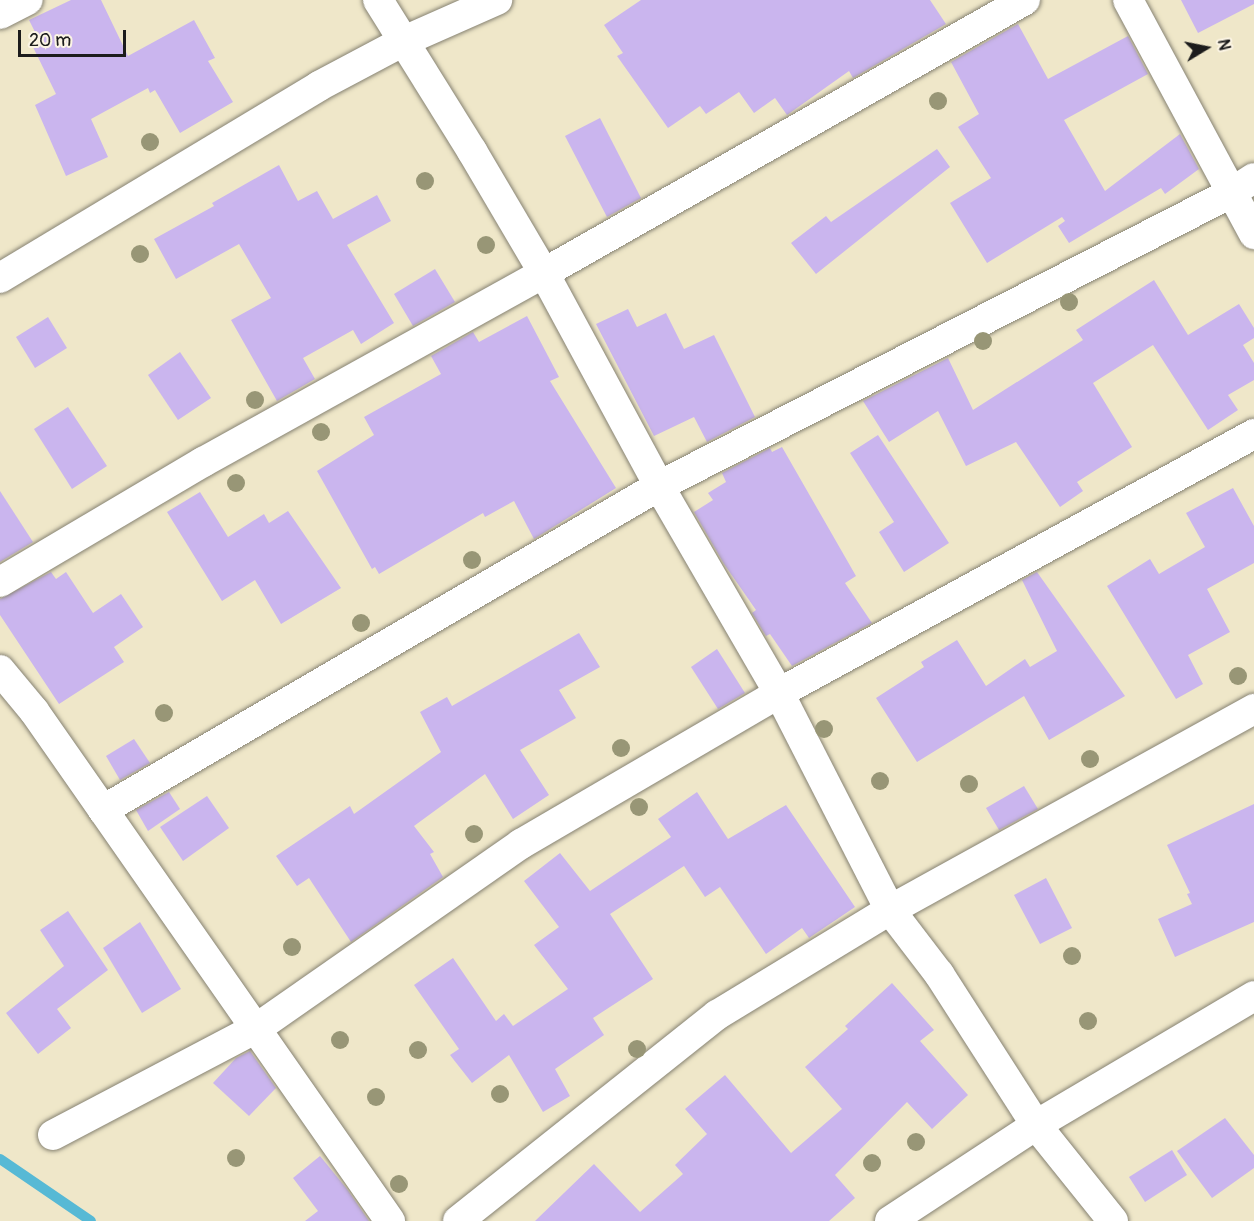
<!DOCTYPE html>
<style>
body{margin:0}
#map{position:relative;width:1254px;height:1221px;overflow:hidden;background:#efe7c9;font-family:Pangolin,sans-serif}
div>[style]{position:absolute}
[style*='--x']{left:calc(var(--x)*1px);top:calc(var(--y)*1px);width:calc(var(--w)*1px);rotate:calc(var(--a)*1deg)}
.stream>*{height:10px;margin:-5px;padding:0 5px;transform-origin:5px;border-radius:5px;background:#57b9d5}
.building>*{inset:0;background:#cab5ee}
.roads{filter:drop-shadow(0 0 2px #868272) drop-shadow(0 0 2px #868272)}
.street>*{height:30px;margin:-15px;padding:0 15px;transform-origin:15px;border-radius:15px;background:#fff}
.trees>*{width:18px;height:18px;margin:-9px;border-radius:50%;background:#989676}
span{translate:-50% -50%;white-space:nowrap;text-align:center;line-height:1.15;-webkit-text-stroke:4.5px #fcf5e5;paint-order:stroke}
.north{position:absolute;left:1176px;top:18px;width:60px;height:60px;-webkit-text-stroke:4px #fcf5e5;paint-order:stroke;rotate:80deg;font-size:16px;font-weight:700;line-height:24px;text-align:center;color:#1c1c1c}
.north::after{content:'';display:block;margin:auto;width:21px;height:27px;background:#1c1c1c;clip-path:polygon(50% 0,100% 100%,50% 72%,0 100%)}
.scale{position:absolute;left:18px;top:30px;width:108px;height:27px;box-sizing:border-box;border:3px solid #1c1c1c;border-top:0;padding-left:8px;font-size:18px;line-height:21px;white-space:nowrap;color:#1c1c1c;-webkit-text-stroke:4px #fcf5e5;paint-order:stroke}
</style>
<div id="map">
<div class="stream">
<i style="--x:0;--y:1159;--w:110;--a:34.3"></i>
</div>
<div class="building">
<i style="clip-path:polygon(71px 0,101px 0,128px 56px,194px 20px,215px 58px,208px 61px,233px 102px,180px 133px,155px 90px,150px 93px,148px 88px,91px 119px,108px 157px,66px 176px,35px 105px,56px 94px,32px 45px,40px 42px,29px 20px)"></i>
<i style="clip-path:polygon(641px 0,930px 0,946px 24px,853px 78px,849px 71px,787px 115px,775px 98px,754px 113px,739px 92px,706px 114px,700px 106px,668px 128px,617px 56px,623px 53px,604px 25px)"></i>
<i style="clip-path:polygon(1181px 0,1254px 0,1254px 4px,1198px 33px)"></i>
<i style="clip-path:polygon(1018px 24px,1048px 79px,1128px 36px,1148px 74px,1064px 120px,1105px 191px,1180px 134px,1199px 169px,1165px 194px,1161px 188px,1069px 243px,1058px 226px,1065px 221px,1062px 217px,987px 263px,950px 203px,991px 178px,958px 127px,979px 114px,951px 62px)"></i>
<i style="clip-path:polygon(600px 118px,641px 198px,607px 217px,565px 136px)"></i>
<i style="clip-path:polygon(937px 149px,950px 167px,816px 274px,791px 243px,826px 216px,831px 222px)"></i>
<i style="clip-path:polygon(279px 165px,298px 201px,317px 191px,333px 219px,377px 195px,391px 221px,347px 245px,394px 323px,361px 344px,353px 330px,303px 358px,315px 379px,277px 401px,231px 320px,271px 298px,239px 244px,176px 279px,154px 239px,214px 206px,212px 203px)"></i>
<i style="clip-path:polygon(435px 269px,455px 302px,413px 326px,394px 294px)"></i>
<i style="clip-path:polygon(1154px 280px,1188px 335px,1239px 304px,1254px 328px,1254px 338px,1243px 345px,1254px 363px,1254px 380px,1228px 395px,1238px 410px,1208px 430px,1153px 345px,1093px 383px,1132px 447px,1077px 482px,1083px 491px,1060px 507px,1016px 442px,966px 466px,938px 411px,889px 442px,863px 401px,948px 358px,973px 410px,1083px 340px,1076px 330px)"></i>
<i style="clip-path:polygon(628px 309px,637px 327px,666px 313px,684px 349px,714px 335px,755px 417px,707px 442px,694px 417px,654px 436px,596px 324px)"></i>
<i style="clip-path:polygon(527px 316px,559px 377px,550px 381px,616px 488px,534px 539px,514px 501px,485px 517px,483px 513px,379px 574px,375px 567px,372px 569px,317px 471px,374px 435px,364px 417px,441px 374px,431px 356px,473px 332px,479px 342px)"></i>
<i style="clip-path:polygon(48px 317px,67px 348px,35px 368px,16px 337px)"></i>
<i style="clip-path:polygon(180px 352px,211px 398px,178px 420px,148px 375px)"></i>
<i style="clip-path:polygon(68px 407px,107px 466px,72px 489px,34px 429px)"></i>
<i style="clip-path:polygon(878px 435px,949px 543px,904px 572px,879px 532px,894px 522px,850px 453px)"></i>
<i style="clip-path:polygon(782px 447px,856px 576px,845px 583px,872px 623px,792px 666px,770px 634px,766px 636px,752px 613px,756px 610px,724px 564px,694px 512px,713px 500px,708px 493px,726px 482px,722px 473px,770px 448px,772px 452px)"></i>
<i style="clip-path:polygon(1233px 488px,1254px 526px,1254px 563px,1207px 589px,1230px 632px,1188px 655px,1203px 684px,1176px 699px,1107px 586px,1150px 559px,1159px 574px,1205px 547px,1186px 513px)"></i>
<i style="clip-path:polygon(0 491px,33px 542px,0 562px)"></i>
<i style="clip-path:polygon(200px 492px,228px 537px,264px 514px,269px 523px,288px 511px,341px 588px,281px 624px,255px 580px,222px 601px,167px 512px)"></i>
<i style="clip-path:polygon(51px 572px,56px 579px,66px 572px,93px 613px,121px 594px,143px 627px,114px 647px,124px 662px,59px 704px,0 615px,0 599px)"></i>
<i style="clip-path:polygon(1037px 572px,1125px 696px,1049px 740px,1024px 696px,917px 762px,876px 698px,924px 667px,921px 662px,957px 640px,986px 686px,1025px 659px,1030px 667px,1057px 651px,1022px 580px)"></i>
<i style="clip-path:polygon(579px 633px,600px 667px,559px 690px,576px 718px,520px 750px,549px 795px,513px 819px,485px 774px,414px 826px,434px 852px,430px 854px,443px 877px,351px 942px,309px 878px,297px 886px,276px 856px,350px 806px,354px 814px,441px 752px,420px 712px,447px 697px,452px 706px)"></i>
<i style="clip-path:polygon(717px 649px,745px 693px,718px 709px,691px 667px)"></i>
<i style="clip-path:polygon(134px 739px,150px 763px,120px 780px,106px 756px)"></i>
<i style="clip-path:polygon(1024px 786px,1038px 809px,999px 830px,986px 808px)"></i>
<i style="clip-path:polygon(169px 792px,180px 809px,148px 831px,136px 810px)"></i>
<i style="clip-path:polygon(697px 792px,728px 839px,786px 805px,855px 907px,809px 938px,802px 928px,766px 954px,720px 887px,705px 897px,684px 866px,610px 914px,653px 979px,593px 1018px,604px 1035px,555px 1069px,570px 1096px,543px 1112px,509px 1055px,472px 1083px,450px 1055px,459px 1049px,414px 985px,453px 958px,496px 1021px,504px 1014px,513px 1026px,568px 989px,534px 945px,559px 927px,524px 881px,560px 853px,590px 891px,671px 837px,658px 819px)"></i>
<i style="clip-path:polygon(207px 796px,229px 828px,183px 861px,160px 827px)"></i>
<i style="clip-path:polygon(1254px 804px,1254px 922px,1175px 957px,1158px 919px,1192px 904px,1187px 894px,1190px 893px,1167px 845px)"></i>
<i style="clip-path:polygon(1046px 878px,1072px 928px,1040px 944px,1014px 895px)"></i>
<i style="clip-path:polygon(68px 911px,108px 970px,57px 1009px,71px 1028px,38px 1054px,6px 1013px,64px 966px,40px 930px)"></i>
<i style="clip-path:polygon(140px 922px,181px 989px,142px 1013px,103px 948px)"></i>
<i style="clip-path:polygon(892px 983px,934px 1030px,920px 1041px,968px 1095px,932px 1129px,907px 1102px,835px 1175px,855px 1198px,829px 1221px,535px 1221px,594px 1164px,640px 1212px,683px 1174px,675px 1165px,707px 1134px,685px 1109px,725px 1075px,791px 1153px,842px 1109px,805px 1067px,848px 1029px,845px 1026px)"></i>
<i style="clip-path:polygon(250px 1051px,276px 1088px,249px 1116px,213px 1083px,236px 1058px)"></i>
<i style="clip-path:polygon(1225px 1118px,1254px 1155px,1254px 1168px,1212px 1198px,1177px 1151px)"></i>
<i style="clip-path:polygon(1172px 1150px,1187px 1175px,1145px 1202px,1129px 1177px)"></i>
<i style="clip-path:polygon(320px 1156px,347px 1189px,369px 1221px,305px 1221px,318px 1211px,293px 1178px)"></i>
</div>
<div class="roads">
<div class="street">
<i style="--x:378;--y:0;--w:178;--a:58.1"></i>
<i style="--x:472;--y:151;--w:142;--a:59.5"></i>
<i style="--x:544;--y:273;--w:242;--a:61.6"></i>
<i style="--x:659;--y:486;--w:239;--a:59.9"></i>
<i style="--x:779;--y:693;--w:244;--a:62.9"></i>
<i style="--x:890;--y:910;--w:81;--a:52.6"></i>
<i style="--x:939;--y:974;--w:179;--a:57.3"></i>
<i style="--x:1036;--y:1125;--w:123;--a:51.3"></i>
<i style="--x:1128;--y:0;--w:266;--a:61.7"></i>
<i style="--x:0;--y:14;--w:31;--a:-27"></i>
<i style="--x:0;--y:278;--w:372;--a:-31"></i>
<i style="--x:319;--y:86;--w:96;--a:-27.9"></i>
<i style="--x:404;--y:41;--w:102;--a:-23.8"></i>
<i style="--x:0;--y:582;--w:236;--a:-30.6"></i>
<i style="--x:203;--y:462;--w:390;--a:-29"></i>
<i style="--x:544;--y:273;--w:553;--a:-29.58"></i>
<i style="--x:0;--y:670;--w:53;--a:50.3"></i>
<i style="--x:34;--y:711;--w:622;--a:55.08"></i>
<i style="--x:103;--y:810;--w:644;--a:-30.23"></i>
<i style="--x:659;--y:486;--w:643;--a:-27.12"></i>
<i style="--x:1231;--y:193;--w:27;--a:-33"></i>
<i style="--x:53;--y:1135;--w:230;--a:-27.7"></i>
<i style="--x:257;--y:1028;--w:322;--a:-34.9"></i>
<i style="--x:521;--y:844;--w:299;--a:-30.3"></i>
<i style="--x:779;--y:693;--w:541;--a:-28.6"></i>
<i style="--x:458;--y:1221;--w:331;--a:-38.5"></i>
<i style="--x:717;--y:1015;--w:202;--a:-31.3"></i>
<i style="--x:890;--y:910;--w:416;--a:-28.9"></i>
<i style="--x:890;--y:1221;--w:175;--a:-33.3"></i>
<i style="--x:1036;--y:1125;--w:253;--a:-30.6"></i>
</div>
</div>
<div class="trees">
<i style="left:938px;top:101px"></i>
<i style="left:150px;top:142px"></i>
<i style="left:425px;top:181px"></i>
<i style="left:486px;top:245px"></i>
<i style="left:140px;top:254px"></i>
<i style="left:1069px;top:302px"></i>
<i style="left:983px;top:341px"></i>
<i style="left:255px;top:400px"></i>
<i style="left:321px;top:432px"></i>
<i style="left:236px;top:483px"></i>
<i style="left:472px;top:560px"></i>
<i style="left:361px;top:623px"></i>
<i style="left:1238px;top:676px"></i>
<i style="left:164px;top:713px"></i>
<i style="left:824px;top:729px"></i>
<i style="left:621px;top:748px"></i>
<i style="left:1090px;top:759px"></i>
<i style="left:880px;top:781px"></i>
<i style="left:969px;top:784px"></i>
<i style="left:639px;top:807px"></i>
<i style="left:474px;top:834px"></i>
<i style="left:292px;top:947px"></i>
<i style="left:1072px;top:956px"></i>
<i style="left:1088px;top:1021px"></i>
<i style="left:340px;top:1040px"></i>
<i style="left:637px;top:1049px"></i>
<i style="left:418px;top:1050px"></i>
<i style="left:500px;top:1094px"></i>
<i style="left:376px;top:1097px"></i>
<i style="left:916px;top:1142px"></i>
<i style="left:236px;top:1158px"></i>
<i style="left:872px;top:1163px"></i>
<i style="left:399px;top:1184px"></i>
</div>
<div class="north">N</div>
<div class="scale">20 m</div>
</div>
